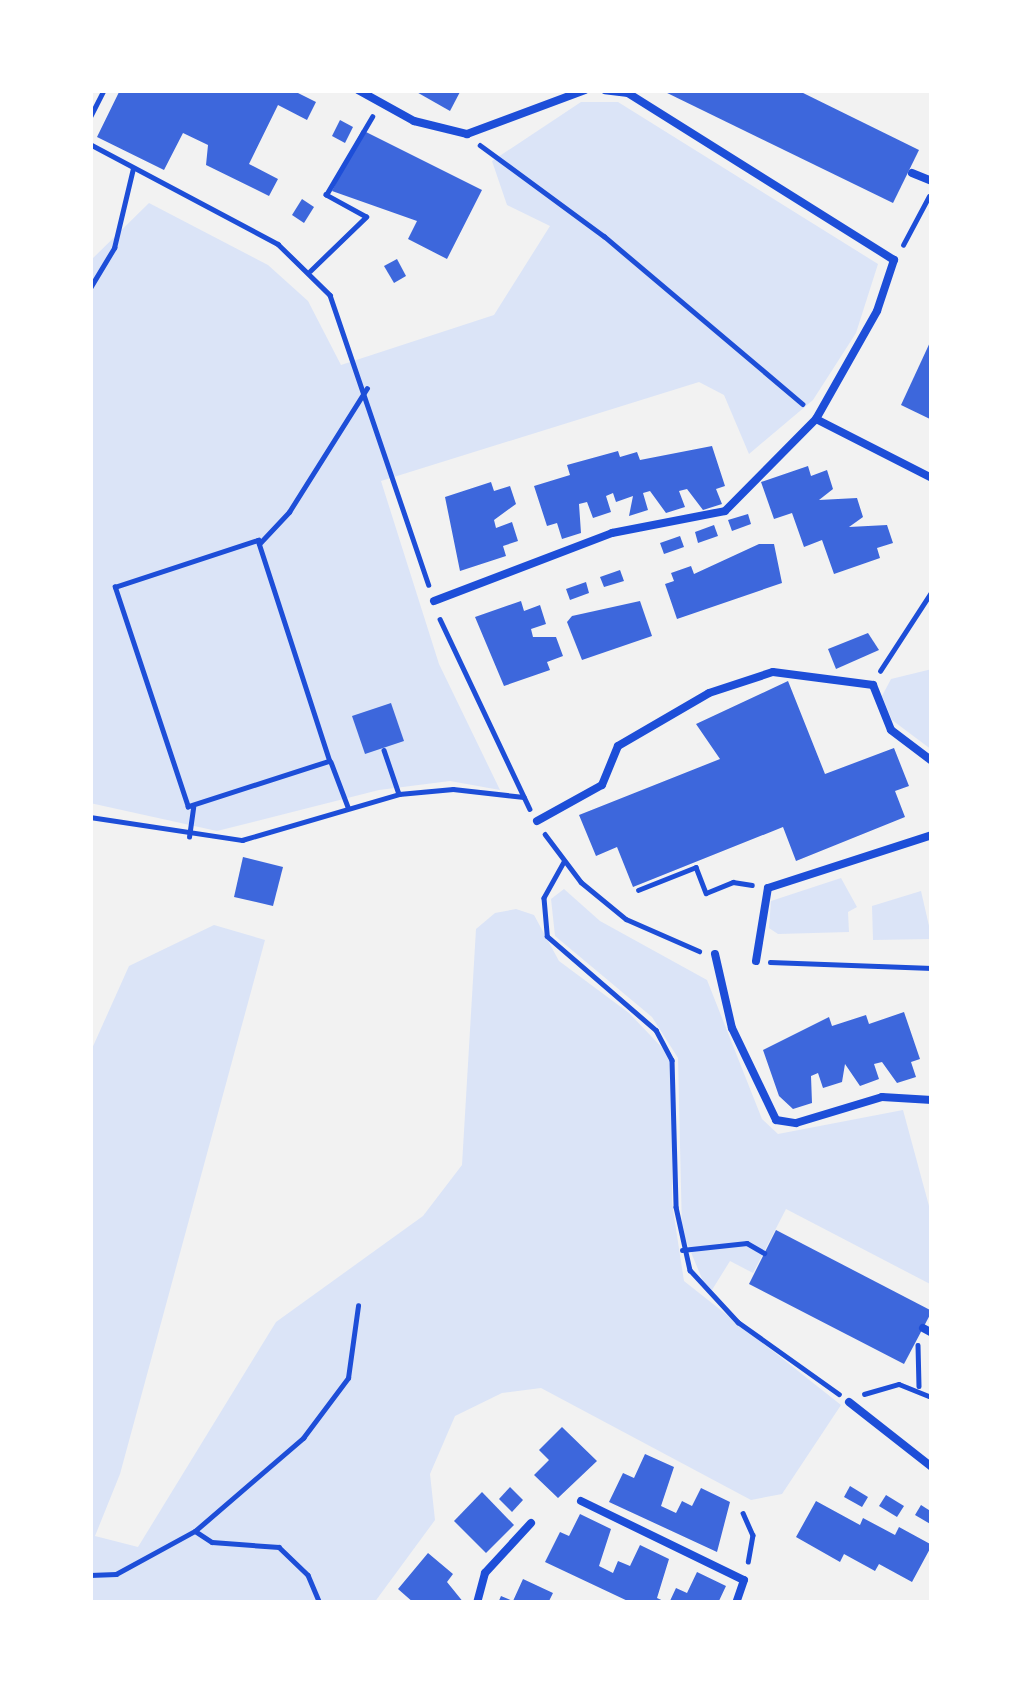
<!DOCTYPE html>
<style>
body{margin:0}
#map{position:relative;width:1022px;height:1693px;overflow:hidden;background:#f2f2f2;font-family:"Space Grotesk",sans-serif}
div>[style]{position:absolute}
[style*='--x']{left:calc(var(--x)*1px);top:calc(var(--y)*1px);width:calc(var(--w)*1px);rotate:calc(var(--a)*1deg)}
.green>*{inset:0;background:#dbe4f7}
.building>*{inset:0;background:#3d67dc}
.path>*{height:4.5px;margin:-2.25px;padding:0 2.25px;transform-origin:2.25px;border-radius:2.25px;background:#1d4ed8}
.service>*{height:8px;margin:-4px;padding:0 4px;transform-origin:4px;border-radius:4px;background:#1d4ed8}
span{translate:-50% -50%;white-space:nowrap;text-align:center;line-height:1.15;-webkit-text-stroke:10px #fff;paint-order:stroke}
.frame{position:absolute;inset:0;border:93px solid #fff;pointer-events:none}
</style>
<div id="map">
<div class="green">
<i style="clip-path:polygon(581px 102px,618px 102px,878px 264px,856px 333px,813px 400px,749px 454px,724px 395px,699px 382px,381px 481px,439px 664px,500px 790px,450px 781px,379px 790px,217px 831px,90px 803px,90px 261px,149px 203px,268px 265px,308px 301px,341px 365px,494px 315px,550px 226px,507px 205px,492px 161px)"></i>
<i style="clip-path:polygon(932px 669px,932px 750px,892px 720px,882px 696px,891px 679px)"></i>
<i style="clip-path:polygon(841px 878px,857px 907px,848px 912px,849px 932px,778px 934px,769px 928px,771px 901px)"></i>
<i style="clip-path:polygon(564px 889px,600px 921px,707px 980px,762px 1119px,778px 1134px,903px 1110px,932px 1217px,932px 1285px,786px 1209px,753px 1273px,730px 1261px,712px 1290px,703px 1281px,682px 1231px,678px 1058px,652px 1017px,555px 936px,551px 899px)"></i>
<i style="clip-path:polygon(921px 891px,932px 939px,873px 940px,872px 906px)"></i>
<i style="clip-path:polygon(516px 909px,534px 915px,559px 961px,629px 1013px,672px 1058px,672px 1203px,684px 1281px,841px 1405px,782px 1494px,751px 1500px,541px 1388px,502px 1393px,455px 1416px,430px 1474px,435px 1520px,374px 1603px,90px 1603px,90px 1053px,129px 966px,214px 925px,265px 940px,120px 1474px,95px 1536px,138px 1547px,276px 1322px,423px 1216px,462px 1165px,476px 929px,495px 913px)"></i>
</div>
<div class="building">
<i style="clip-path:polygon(120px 90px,292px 90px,316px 102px,307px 120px,278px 105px,249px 164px,278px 179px,269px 196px,206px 165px,208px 145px,183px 133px,164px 170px,97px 137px)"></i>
<i style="clip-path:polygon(413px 90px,461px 90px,450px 111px)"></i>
<i style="clip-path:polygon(661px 90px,797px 90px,919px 150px,893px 203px)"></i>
<i style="clip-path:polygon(340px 120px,353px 127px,345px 143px,332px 136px)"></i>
<i style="clip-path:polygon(362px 130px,482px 190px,447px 259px,408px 239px,417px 221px,332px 191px)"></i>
<i style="clip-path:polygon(302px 199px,314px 207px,304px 223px,292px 215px)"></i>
<i style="clip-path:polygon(397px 259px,406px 276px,394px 283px,384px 266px)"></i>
<i style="clip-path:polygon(932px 338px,932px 420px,901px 405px)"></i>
<i style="clip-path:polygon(712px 446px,725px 486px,716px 489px,722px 504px,703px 510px,687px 489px,679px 491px,685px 507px,666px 513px,650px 491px,643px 493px,648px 510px,629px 516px,633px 496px,616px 502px,613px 493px,606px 496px,611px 512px,593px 518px,587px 502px,579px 504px,581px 533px,562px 539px,557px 523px,547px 526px,534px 486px,570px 475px,567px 465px,618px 451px,620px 457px,637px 452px,640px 460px)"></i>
<i style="clip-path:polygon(808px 466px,811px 476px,827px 470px,833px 489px,819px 500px,857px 498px,863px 517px,849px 527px,887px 525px,893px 543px,877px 548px,880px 558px,834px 574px,822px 540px,804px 547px,792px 513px,774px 519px,761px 482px)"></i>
<i style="clip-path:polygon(491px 482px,494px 491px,510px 486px,516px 504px,494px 520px,496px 528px,512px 522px,518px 541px,503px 546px,506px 556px,460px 571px,445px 497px)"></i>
<i style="clip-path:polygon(748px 514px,751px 524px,732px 531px,728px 520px)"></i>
<i style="clip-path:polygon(714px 525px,718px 536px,698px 543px,695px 532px)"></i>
<i style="clip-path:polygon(680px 536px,684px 547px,664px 554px,660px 543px)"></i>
<i style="clip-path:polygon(759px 544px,774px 544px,782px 583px,677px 619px,665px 584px,674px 581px,671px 573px,691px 566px,694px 574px)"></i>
<i style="clip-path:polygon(620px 570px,624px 581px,604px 587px,600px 577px)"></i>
<i style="clip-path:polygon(586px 582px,589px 593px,570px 600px,566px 589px)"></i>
<i style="clip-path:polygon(521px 601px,524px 611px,540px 605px,546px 624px,531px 629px,533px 637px,556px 637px,563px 656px,547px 662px,550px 670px,504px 686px,475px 617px)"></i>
<i style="clip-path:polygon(640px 601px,652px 636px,582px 660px,567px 622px,572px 616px)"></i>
<i style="clip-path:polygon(868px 633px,879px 650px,836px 669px,828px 649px)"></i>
<i style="clip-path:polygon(788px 681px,825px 774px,894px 748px,909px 786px,895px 791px,905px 817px,796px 861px,783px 827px,633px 887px,617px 847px,596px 856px,579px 815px,720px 759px,696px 724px)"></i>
<i style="clip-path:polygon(391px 703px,404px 741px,365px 754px,352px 716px)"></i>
<i style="clip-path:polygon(243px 857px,283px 867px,273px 906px,234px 897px)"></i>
<i style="clip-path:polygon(904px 1012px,920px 1059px,911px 1062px,916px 1077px,897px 1083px,882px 1062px,874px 1064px,879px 1079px,860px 1086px,845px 1064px,842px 1082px,823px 1088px,818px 1073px,811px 1076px,812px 1103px,793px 1109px,779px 1096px,763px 1050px,829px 1017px,832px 1026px,866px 1015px,869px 1024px)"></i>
<i style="clip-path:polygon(776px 1230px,932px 1311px,904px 1364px,749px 1284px)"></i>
<i style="clip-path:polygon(562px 1427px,597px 1461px,558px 1498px,534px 1475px,549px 1460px,539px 1450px)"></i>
<i style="clip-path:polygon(645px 1454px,674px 1467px,661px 1506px,676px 1513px,682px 1501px,692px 1506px,701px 1488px,730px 1502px,717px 1552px,609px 1502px,623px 1473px,634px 1478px)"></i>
<i style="clip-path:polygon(850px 1486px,868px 1497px,862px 1507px,844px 1497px)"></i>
<i style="clip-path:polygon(510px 1487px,523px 1500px,512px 1512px,499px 1499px)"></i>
<i style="clip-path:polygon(482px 1492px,514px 1525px,486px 1553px,454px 1521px)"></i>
<i style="clip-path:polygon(886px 1495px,904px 1506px,897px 1517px,879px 1506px)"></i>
<i style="clip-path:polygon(816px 1501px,860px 1525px,863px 1518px,895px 1535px,899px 1527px,932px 1545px,912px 1582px,879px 1564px,875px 1571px,844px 1554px,840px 1562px,796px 1537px)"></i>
<i style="clip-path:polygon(921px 1505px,932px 1512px,932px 1525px,915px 1515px)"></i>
<i style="clip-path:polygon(580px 1514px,611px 1529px,599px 1566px,613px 1573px,618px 1561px,630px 1566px,640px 1545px,669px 1559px,657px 1598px,668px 1603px,632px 1603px,545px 1562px,560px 1532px,569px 1536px)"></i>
<i style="clip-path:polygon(428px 1553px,453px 1574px,447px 1582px,464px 1603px,414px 1603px,398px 1589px)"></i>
<i style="clip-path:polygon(697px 1572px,726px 1586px,718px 1603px,669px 1603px,676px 1588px,687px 1593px)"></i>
<i style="clip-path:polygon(523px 1579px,553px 1593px,548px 1603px,498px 1603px,501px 1596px,513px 1601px)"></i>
</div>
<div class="path">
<i style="--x:90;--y:117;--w:30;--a:-63"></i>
<i style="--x:90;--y:144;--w:213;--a:28"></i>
<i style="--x:278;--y:244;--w:73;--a:44.4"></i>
<i style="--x:330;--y:295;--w:306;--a:71.2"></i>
<i style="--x:480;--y:145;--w:154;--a:36.3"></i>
<i style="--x:604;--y:236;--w:260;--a:40.2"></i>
<i style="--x:903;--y:245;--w:55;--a:-62"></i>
<i style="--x:310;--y:271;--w:78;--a:-44"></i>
<i style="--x:366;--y:217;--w:46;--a:-151.2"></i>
<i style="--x:326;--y:195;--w:91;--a:-59.5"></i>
<i style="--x:90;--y:288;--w:47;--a:-59"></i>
<i style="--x:114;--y:248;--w:82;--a:-76.6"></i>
<i style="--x:258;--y:540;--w:232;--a:72"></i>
<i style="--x:330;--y:761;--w:149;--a:162.1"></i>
<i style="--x:188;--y:807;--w:232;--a:-108.4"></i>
<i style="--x:115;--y:587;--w:151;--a:-18.2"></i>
<i style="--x:259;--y:544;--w:44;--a:-46.8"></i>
<i style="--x:289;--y:512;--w:146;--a:-57.8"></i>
<i style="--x:440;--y:619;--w:210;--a:64.7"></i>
<i style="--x:880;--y:671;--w:95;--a:-57"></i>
<i style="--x:384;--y:750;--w:46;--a:71.2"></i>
<i style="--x:331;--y:762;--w:48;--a:69.3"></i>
<i style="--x:90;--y:817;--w:154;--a:8.6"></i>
<i style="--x:242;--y:840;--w:164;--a:-16.3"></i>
<i style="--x:399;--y:794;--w:54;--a:-5.3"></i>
<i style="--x:453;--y:789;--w:71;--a:6.4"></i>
<i style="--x:545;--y:834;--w:60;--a:53.1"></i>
<i style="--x:581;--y:882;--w:58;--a:39.4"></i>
<i style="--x:626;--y:919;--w:80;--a:23.7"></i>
<i style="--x:189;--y:837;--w:30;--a:-82"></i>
<i style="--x:564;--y:862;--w:41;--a:119.1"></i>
<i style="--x:544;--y:898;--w:38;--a:85"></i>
<i style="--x:547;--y:936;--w:144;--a:40.8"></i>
<i style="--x:656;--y:1030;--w:34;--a:62"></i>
<i style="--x:672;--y:1060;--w:147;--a:88.4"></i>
<i style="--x:676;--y:1207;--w:65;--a:77.5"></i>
<i style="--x:690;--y:1270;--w:71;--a:47.3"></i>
<i style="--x:738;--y:1322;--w:124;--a:35.5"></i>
<i style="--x:638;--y:890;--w:62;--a:-21.6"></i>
<i style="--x:696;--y:867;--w:28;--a:69"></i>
<i style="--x:706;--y:893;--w:29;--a:-22"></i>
<i style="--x:733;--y:882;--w:19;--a:9"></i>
<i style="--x:770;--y:962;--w:162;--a:2.1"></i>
<i style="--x:682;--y:1250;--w:65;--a:-6.1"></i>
<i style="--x:747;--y:1243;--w:20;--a:30"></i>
<i style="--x:918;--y:1345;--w:41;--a:88.6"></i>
<i style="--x:864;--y:1394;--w:36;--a:-16"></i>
<i style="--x:899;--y:1384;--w:35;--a:22"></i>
<i style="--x:743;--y:1513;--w:24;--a:66"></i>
<i style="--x:753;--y:1535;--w:27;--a:100"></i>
<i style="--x:195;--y:1531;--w:20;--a:33"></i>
<i style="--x:212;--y:1542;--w:67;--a:4.3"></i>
<i style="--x:279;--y:1547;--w:40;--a:44"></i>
<i style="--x:308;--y:1575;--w:30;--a:67"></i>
<i style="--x:90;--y:1575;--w:26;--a:-2"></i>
<i style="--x:116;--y:1574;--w:90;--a:-28.6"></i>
<i style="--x:195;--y:1531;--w:143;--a:-40.7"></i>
<i style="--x:303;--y:1438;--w:75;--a:-53.1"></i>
<i style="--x:348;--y:1378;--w:73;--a:-82.1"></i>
</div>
<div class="service">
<i style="--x:358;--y:90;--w:64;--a:29"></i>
<i style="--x:414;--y:121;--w:55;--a:13.8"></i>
<i style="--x:467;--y:134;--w:126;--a:-20.4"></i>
<i style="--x:912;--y:173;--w:22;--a:22"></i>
<i style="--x:816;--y:419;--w:130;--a:27"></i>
<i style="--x:434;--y:601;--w:191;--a:-20.9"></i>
<i style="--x:612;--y:533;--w:115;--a:-11"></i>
<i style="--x:725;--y:511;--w:129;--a:-45.3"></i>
<i style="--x:816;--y:419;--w:124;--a:-60.5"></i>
<i style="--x:877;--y:311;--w:54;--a:-71.6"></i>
<i style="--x:894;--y:260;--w:314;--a:-147.9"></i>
<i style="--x:628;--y:93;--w:23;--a:-173"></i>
<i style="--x:537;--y:821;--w:74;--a:-29"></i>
<i style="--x:602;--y:785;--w:42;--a:-67.7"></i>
<i style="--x:618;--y:746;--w:105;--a:-30.2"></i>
<i style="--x:709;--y:693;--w:67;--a:-18.2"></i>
<i style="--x:773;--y:672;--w:101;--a:7.4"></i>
<i style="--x:873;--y:685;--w:48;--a:68.2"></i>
<i style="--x:891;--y:730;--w:51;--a:37.1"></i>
<i style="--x:715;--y:954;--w:76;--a:77.1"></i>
<i style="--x:732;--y:1028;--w:102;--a:64.4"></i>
<i style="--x:776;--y:1120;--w:20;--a:9"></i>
<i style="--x:796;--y:1123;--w:90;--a:-16.8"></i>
<i style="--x:882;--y:1097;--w:50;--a:3.4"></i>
<i style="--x:756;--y:961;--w:74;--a:-80.7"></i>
<i style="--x:768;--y:888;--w:172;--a:-17.9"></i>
<i style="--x:923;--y:1328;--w:10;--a:29"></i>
<i style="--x:849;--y:1402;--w:105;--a:38.1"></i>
<i style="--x:581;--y:1501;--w:181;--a:25.9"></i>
<i style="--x:744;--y:1580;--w:24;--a:109"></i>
<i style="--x:477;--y:1603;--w:31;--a:-75"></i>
<i style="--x:485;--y:1573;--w:68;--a:-47.4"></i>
</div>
<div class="frame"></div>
</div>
